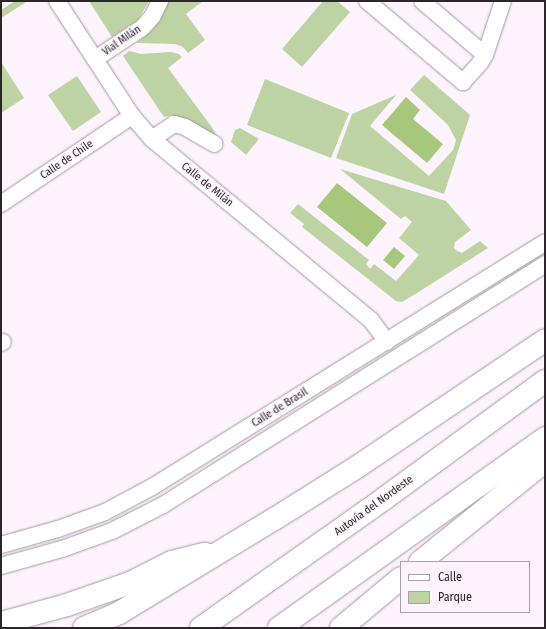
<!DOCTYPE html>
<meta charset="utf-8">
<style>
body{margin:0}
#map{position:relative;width:546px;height:629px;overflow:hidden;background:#fdf3fc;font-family:"Fira Sans Condensed",sans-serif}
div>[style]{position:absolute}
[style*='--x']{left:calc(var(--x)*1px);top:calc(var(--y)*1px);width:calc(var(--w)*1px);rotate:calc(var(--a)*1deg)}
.green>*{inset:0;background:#bdd3a3}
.water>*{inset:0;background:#a7c77d}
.roads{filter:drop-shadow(0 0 1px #a596a3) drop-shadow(0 0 1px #a596a3)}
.minor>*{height:16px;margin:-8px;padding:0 8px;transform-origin:8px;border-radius:8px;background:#fff}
.highway>*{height:22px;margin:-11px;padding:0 11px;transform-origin:11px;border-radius:11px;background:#fff}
span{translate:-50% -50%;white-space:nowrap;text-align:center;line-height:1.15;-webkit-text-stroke:3px #fdf3fc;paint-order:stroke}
.street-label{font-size:11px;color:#2c262b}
.frame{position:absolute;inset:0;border:2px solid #2c262b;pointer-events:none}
.legend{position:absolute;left:400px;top:561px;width:130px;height:52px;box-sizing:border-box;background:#fdf3fc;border:1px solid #a9a1a8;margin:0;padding:5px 7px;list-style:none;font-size:12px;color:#2c262b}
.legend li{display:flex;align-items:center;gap:8px;height:20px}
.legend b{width:20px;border:1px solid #a9a1a8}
</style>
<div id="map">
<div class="green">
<i style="clip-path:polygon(15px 1px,28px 1px,1px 18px,1px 10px)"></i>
<i style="clip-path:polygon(89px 1px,149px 1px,138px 20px,112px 37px)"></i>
<i style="clip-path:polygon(166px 1px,203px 1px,186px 14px,205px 40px,188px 53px,183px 47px,175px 44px,137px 43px,153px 29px,163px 14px)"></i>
<i style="clip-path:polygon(323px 1px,337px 1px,350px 12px,302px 67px,282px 49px)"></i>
<i style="clip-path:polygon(129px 51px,141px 54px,170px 52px,179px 54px,182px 57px,168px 68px,211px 126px,221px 143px,179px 118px,172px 115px,164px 117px,123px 56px)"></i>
<i style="clip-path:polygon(1px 62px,24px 98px,1px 113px)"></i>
<i style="clip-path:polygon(424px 75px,470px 115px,444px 194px,336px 158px,352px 114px,396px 95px,370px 126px,429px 176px,453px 150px,456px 140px,448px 125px,410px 90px)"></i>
<i style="clip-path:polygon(77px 76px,101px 112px,73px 131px,48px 95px)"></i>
<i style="clip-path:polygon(265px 79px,349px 113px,331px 158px,247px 125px)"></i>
<i style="clip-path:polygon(240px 128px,259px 139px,246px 155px,231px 142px,235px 130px)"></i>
<i style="clip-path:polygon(340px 169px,446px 201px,471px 230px,455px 242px,454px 248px,457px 251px,462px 253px,480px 241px,488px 248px,417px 293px,402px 302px,396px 301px,302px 227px,304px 224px,290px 213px,298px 204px,369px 260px,366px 264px,370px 269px,374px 264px,396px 281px,419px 255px,399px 238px,412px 222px,405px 216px,401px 219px)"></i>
</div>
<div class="water">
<i style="clip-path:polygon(406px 97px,420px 110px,413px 119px,443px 144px,427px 163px,382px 125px)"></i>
<i style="clip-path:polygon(337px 183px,387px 223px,367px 247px,317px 207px)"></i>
<i style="clip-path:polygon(394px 247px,405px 256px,394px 269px,383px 260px)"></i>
</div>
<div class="roads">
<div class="minor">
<i style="--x:57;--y:1;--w:137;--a:56.9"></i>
<i style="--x:132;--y:116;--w:30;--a:49"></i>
<i style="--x:152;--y:139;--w:284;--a:39.6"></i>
<i style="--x:371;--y:320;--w:27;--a:54"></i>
<i style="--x:367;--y:1;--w:126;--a:40.2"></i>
<i style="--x:463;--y:82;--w:25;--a:-48"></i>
<i style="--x:480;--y:63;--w:9;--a:-58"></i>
<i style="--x:485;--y:55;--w:57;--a:-71.6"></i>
<i style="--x:422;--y:1;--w:83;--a:40.6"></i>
<i style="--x:95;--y:59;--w:56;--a:-33.4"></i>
<i style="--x:142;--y:28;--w:15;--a:-48"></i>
<i style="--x:152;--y:17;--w:18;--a:-63"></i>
<i style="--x:152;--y:139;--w:27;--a:-34"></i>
<i style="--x:174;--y:124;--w:11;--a:15"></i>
<i style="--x:185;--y:127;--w:34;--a:30"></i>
<i style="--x:1;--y:204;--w:158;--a:-33.9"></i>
<i style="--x:1;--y:343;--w:2;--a:-27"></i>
<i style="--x:1;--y:545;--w:59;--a:-15.7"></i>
<i style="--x:58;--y:529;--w:50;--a:-19.9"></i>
<i style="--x:105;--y:512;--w:53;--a:-28"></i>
<i style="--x:152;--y:487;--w:463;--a:-31.9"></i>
<i style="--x:1;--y:566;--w:63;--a:-15.6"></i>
<i style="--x:62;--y:549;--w:53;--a:-19.8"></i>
<i style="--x:112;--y:531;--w:57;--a:-27"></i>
<i style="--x:163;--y:505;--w:452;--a:-32.2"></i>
</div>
<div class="highway">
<i style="--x:420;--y:562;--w:161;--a:-38.9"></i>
<i style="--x:1;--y:623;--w:68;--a:-15.3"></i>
<i style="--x:67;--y:605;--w:67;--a:-19.2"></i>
<i style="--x:130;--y:583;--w:47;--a:-26.6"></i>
<i style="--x:172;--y:562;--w:34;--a:-14"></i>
<i style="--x:84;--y:628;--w:38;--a:-23"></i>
<i style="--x:119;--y:613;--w:184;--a:-31.2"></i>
<i style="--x:276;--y:518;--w:99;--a:-32.2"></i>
<i style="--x:360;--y:465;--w:223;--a:-34"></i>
<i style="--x:201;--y:628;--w:225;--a:-35.2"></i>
<i style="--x:385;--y:498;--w:198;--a:-36.2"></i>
<i style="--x:279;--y:628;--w:327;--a:-35.5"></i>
<i style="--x:341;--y:628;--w:78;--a:-39.8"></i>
</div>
</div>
<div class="street-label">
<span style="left:122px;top:41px;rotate:-35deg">Vial Milán</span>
<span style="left:67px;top:160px;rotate:-34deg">Calle de Chile</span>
<span style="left:207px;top:185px;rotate:39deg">Calle de Milán</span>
<span style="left:280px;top:408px;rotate:-32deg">Calle de Brasil</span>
<span style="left:374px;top:506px;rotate:-36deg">Autovía del Nordeste</span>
</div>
<div class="frame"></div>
<ul class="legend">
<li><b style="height:5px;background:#fff"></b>Calle</li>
<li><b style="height:11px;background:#bdd3a3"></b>Parque</li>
</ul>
</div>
